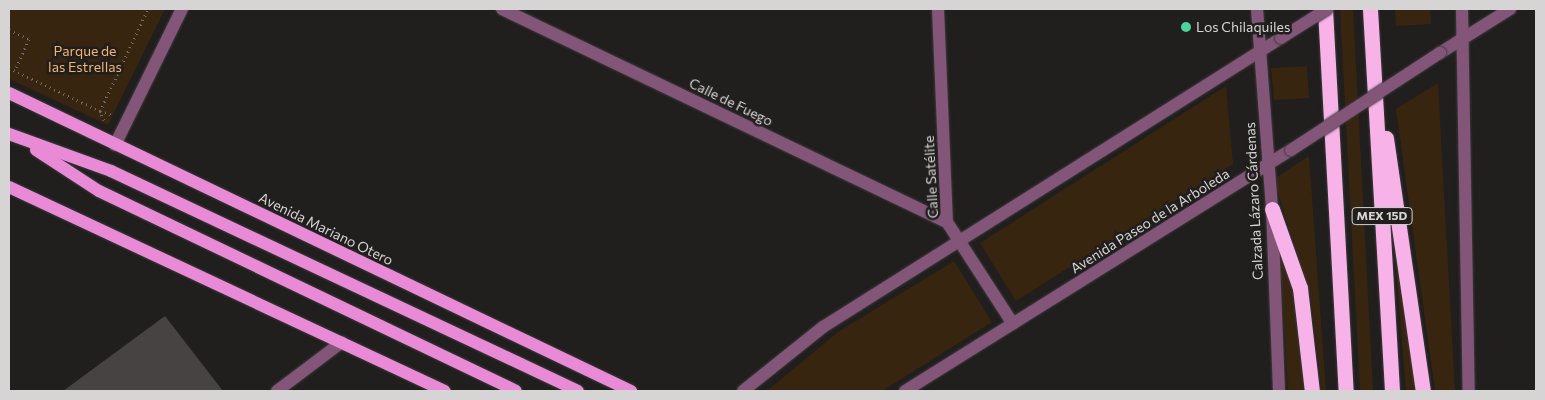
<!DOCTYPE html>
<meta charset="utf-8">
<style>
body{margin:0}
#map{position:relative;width:1545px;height:400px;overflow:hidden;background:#211e1e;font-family:Commissioner,sans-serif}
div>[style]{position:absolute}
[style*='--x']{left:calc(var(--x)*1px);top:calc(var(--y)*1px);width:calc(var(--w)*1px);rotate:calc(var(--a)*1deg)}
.green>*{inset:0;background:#372510}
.building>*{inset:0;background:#474342}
.path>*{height:3px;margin-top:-1.5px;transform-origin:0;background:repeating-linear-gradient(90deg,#6d6a6a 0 1px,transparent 0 5px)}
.roads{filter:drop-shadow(0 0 1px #3e3b3b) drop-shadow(0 0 1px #3e3b3b)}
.minor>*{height:12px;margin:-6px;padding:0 6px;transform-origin:6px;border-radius:6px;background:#825579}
.major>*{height:12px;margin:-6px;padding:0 6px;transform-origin:6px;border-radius:6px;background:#e88ad5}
.highway>*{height:15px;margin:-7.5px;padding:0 7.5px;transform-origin:7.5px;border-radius:7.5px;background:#f7b3e8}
.bridges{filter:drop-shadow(0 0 1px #3e3b3b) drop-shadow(0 0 1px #3e3b3b)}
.minor-bridge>*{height:12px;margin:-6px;padding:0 6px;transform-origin:6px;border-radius:6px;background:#825579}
.dots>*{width:14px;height:14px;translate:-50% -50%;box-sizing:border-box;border:2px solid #211e1e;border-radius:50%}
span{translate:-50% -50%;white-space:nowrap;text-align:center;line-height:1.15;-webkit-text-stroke:5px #211e1e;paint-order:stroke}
.shield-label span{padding:1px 4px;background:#211e1e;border:1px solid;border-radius:4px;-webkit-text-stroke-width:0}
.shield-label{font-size:12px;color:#d6d4d4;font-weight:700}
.poi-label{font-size:14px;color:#d6d4d4}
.left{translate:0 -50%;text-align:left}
.park-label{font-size:14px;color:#f4b56e}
.street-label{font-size:14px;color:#d6d4d4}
.frame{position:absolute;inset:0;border:10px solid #d6d4d4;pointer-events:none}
</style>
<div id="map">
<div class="green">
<i style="clip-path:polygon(9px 9px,165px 9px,108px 125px,9px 79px)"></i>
<i style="clip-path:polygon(1340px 9px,1353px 9px,1373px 391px,1360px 391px)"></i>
<i style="clip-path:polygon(1395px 9px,1430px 9px,1431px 24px,1396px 26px)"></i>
<i style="clip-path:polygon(1307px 66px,1309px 98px,1274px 100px,1271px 68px)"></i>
<i style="clip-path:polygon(1438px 83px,1455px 391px,1435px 391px,1396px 109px)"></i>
<i style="clip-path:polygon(1226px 86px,1233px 164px,1016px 301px,980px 243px)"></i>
<i style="clip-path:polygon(1309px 156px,1326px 391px,1322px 391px,1311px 298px,1277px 190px,1277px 177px)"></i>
<i style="clip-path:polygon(1280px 253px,1293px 288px,1304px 391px,1288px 391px)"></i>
<i style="clip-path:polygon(1395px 256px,1417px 391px,1406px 391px)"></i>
<i style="clip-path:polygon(954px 261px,992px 322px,882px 391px,767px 391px,838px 332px)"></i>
</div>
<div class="building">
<i style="clip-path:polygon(165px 316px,223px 391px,63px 391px)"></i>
</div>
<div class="path">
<i style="--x:9;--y:30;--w:22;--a:24"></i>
<i style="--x:29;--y:39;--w:35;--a:114"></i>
<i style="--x:9;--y:68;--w:101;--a:25.3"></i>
<i style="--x:100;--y:111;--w:113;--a:-64.8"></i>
<i style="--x:104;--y:120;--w:10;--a:-114"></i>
<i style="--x:100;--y:111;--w:14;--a:17"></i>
</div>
<div class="roads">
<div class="minor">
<i style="--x:502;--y:9;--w:493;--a:25.6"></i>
<i style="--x:938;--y:9;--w:213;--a:87.6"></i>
<i style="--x:947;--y:222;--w:121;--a:57.1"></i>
<i style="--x:1257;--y:9;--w:201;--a:85.7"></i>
<i style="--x:1272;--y:209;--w:182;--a:87.8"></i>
<i style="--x:1462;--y:9;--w:382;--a:89"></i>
<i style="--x:1440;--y:53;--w:83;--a:-32.2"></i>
<i style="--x:115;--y:145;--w:152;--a:-63.8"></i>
<i style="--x:277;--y:391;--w:81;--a:-37"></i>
<i style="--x:743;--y:391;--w:102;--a:-38.7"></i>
<i style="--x:823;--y:327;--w:542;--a:-32.25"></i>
<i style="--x:905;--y:391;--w:455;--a:-32"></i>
</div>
<div class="major">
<i style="--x:9;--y:93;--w:690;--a:25.6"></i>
<i style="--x:9;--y:134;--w:109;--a:19.9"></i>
<i style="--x:111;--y:171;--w:516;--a:25.22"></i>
<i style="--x:36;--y:150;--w:75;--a:33.1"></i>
<i style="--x:99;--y:191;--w:462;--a:25.6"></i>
<i style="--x:9;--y:187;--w:481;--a:25.1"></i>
</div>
<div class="highway">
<i style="--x:1325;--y:9;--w:383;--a:86.9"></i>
<i style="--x:1370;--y:9;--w:383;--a:86.7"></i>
<i style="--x:1386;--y:138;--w:256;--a:81.7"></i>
<i style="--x:1272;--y:209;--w:84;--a:70.5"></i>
<i style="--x:1300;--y:288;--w:104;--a:83.4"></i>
</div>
</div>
<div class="bridges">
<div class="minor-bridge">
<i style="--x:1281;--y:38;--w:54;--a:-32.2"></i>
<i style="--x:1291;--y:150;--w:178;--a:-33.1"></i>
</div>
</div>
<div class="dots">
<i style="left:1186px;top:27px;background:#4ad49c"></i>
</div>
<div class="shield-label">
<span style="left:1382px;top:216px">MEX 15D</span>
</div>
<div class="poi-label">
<span class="left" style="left:1196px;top:27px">Los Chilaquiles</span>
</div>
<div class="park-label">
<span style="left:85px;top:59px">Parque de<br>las Estrellas</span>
</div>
<div class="street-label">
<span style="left:731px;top:102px;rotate:26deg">Calle de Fuego</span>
<span style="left:931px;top:177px;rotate:-93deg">Calle Satélite</span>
<span style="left:1254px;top:201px;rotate:-93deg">Calzada Lázaro Cárdenas</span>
<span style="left:1150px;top:221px;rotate:-32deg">Avenida Paseo de la Arboleda</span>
<span style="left:326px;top:229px;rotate:26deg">Avenida Mariano Otero</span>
</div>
<div class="frame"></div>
</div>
